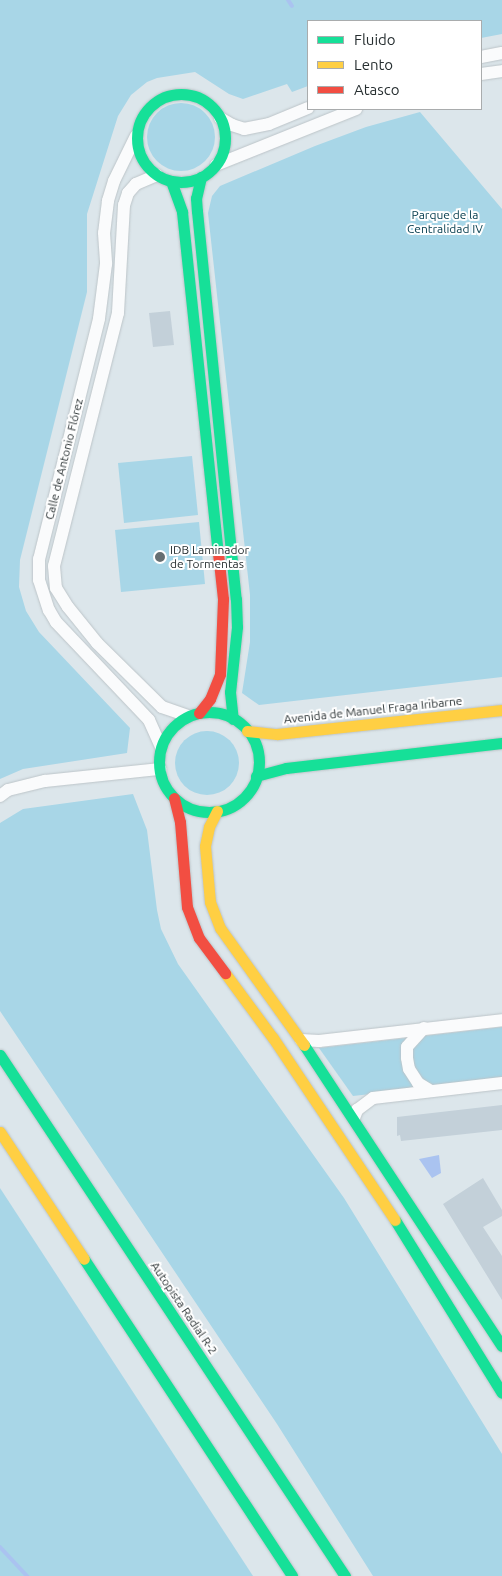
<!DOCTYPE html>
<meta charset="utf-8">
<style>
body{margin:0}
#map{position:relative;width:502px;height:1576px;overflow:hidden;background:#dce6eb;font-family:Ubuntu,sans-serif}
div>[style]{position:absolute}
[style*='--x']{left:calc(var(--x)*1px);top:calc(var(--y)*1px);width:calc(var(--w)*1px);rotate:calc(var(--a)*1deg)}
.green>*{inset:0;background:#a8d6e7}
.round{border-radius:50%}
.water>*{inset:0;background:#aac3f0}
.stream>*{height:4px;margin:-2px;padding:0 2px;transform-origin:2px;border-radius:2px;background:#aac3f0}
.building>*{inset:0;background:#c3d0d9}
.roads{filter:drop-shadow(0 0 1px #bcc4c8) drop-shadow(0 0 1px #bcc4c8)}
.street>*{height:12px;margin:-6px;padding:0 6px;transform-origin:6px;border-radius:6px;background:#fafbfc}
.fast>*{height:11px;margin:-5.5px;padding:0 5.5px;transform-origin:5.5px;border-radius:5.5px;background:#16e098}
.fast>.ring{margin:-5.5px;padding:0;box-sizing:content-box;background:none;border:11px solid #16e098;border-radius:50%}
.slow>*{height:11px;margin:-5.5px;padding:0 5.5px;transform-origin:5.5px;border-radius:5.5px;background:#ffcf43}
.jam>*{height:11px;margin:-5.5px;padding:0 5.5px;transform-origin:5.5px;border-radius:5.5px;background:#f24e42}
.dots>*{width:14px;height:14px;translate:-50% -50%;box-sizing:border-box;border:2px solid #fff;border-radius:50%}
span{translate:-50% -50%;white-space:nowrap;text-align:center;line-height:1.15;-webkit-text-stroke:4px #fff;paint-order:stroke}
.park-label{font-size:12px;color:#023a4b}
.street-label{font-size:12px;color:#272f31}
.poi-label{font-size:12px;color:#272f31}
.left{translate:0 -50%;text-align:left}
.legend{position:absolute;left:307px;top:20px;width:175px;height:90px;box-sizing:border-box;background:#fff;border:1px solid #a9acad;margin:0;padding:6px 9px;list-style:none;font-size:15px;color:#272f31}
.legend li{display:flex;align-items:center;gap:10px;height:25px}
.legend b{width:25px;border:1px solid #a9acad}
</style>
<div id="map">
<div class="green">
<i style="clip-path:polygon(0 0,502px 0,502px 34px,481px 38px,481px 21px,308px 21px,308px 86px,292px 92px,287px 84px,243px 99px,229px 94px,195px 72px,157px 78px,147px 82px,131px 95px,118px 116px,87px 214px,87px 292px,20px 560px,19px 587px,26px 611px,39px 632px,130px 728px,127px 753px,23px 769px,0 779px)"></i>
<i class="round" style="left:147px;top:103px;width:68px;height:68px"></i>
<i style="clip-path:polygon(420px 112px,502px 209px,502px 677px,259px 705px,242px 693px,250px 642px,250px 595px,208px 213px,212px 196px,220px 186px,315px 146px,366px 127px)"></i>
<i style="clip-path:polygon(192px 456px,198px 515px,124px 523px,118px 463px)"></i>
<i style="clip-path:polygon(199px 522px,205px 584px,121px 592px,115px 530px)"></i>
<i class="round" style="left:175px;top:731px;width:64px;height:64px"></i>
<i style="clip-path:polygon(133px 794px,147px 830px,157px 910px,161px 929px,178px 964px,344px 1198px,502px 1454px,502px 1576px,373px 1576px,277px 1424px,0 1011px,0 823px,23px 809px)"></i>
<i style="clip-path:polygon(502px 1027px,502px 1079px,353px 1096px,319px 1048px)"></i>
<i style="clip-path:polygon(0 1188px,253px 1576px,0 1576px)"></i>
</div>
<div class="water">
<i style="clip-path:polygon(439px 1155px,441px 1173px,432px 1178px,419px 1159px)"></i>
</div>
<div class="stream">
<i style="--x:288;--y:0;--w:7;--a:56"></i>
<i style="--x:0;--y:1547;--w:40;--a:47"></i>
</div>
<div class="building">
<i style="clip-path:polygon(170px 311px,174px 345px,153px 347px,149px 313px)"></i>
<i style="clip-path:polygon(502px 1105px,502px 1130px,401px 1141px,400px 1135px,397px 1136px,397px 1117px)"></i>
<i style="clip-path:polygon(483px 1178px,502px 1210px,502px 1216px,483px 1227px,502px 1256px,502px 1300px,443px 1204px)"></i>
</div>
<div class="roads">
<div class="street">
<i style="--x:481;--y:57;--w:21;--a:-11"></i>
<i style="--x:481;--y:74;--w:21;--a:-8"></i>
<i style="--x:220;--y:118;--w:14;--a:30"></i>
<i style="--x:232;--y:125;--w:13;--a:18"></i>
<i style="--x:244;--y:129;--w:25;--a:-11"></i>
<i style="--x:269;--y:124;--w:42;--a:-22.3"></i>
<i style="--x:136;--y:136;--w:50;--a:116.1"></i>
<i style="--x:114;--y:181;--w:21;--a:107"></i>
<i style="--x:108;--y:201;--w:32;--a:97"></i>
<i style="--x:104;--y:233;--w:31;--a:86"></i>
<i style="--x:106;--y:264;--w:55;--a:97.3"></i>
<i style="--x:99;--y:319;--w:247;--a:104"></i>
<i style="--x:39;--y:559;--w:21;--a:90"></i>
<i style="--x:39;--y:580;--w:32;--a:72"></i>
<i style="--x:49;--y:610;--w:14;--a:60"></i>
<i style="--x:56;--y:622;--w:135;--a:46.5"></i>
<i style="--x:149;--y:720;--w:30;--a:66"></i>
<i style="--x:216;--y:165;--w:151;--a:-21.8"></i>
<i style="--x:157;--y:175;--w:23;--a:157"></i>
<i style="--x:136;--y:184;--w:12;--a:132"></i>
<i style="--x:128;--y:193;--w:13;--a:108"></i>
<i style="--x:124;--y:205;--w:108;--a:93.2"></i>
<i style="--x:118;--y:313;--w:261;--a:104.2"></i>
<i style="--x:54;--y:566;--w:22;--a:85"></i>
<i style="--x:56;--y:588;--w:22;--a:58"></i>
<i style="--x:68;--y:607;--w:46;--a:51.1"></i>
<i style="--x:97;--y:643;--w:91;--a:44.6"></i>
<i style="--x:162;--y:707;--w:28;--a:19"></i>
<i style="--x:0;--y:796;--w:10;--a:-37"></i>
<i style="--x:8;--y:790;--w:38;--a:-14"></i>
<i style="--x:45;--y:781;--w:116;--a:-6"></i>
<i style="--x:424;--y:1028;--w:25;--a:132"></i>
<i style="--x:407;--y:1047;--w:11;--a:90"></i>
<i style="--x:407;--y:1058;--w:11;--a:80"></i>
<i style="--x:409;--y:1069;--w:17;--a:57"></i>
<i style="--x:418;--y:1083;--w:15;--a:32"></i>
<i style="--x:301;--y:1040;--w:18;--a:3"></i>
<i style="--x:319;--y:1041;--w:184;--a:-6.5"></i>
<i style="--x:354;--y:1118;--w:9;--a:-69"></i>
<i style="--x:357;--y:1110;--w:20;--a:-37"></i>
<i style="--x:373;--y:1098;--w:130;--a:-6.6"></i>
</div>
<div class="fast">
<i class="ring" style="left:137px;top:94px;width:77px;height:77px"></i>
<i style="--x:201;--y:177;--w:22;--a:103"></i>
<i style="--x:196;--y:198;--w:13;--a:86"></i>
<i style="--x:197;--y:211;--w:390;--a:84.3"></i>
<i style="--x:236;--y:599;--w:28;--a:88"></i>
<i style="--x:237;--y:627;--w:65;--a:96.1"></i>
<i style="--x:230;--y:692;--w:27;--a:84"></i>
<i style="--x:171;--y:181;--w:33;--a:70"></i>
<i style="--x:182;--y:212;--w:343;--a:84"></i>
<i class="ring" style="left:159px;top:712px;width:89px;height:89px"></i>
<i style="--x:256;--y:776;--w:31;--a:-15"></i>
<i style="--x:286;--y:768;--w:217;--a:-6.6"></i>
<i style="--x:304;--y:1045;--w:360;--a:56.7"></i>
<i style="--x:0;--y:1055;--w:625;--a:56.49"></i>
<i style="--x:395;--y:1220;--w:203;--a:58.3"></i>
<i style="--x:84;--y:1259;--w:379;--a:56.7"></i>
</div>
<div class="slow">
<i style="--x:247;--y:731;--w:30;--a:6"></i>
<i style="--x:277;--y:734;--w:226;--a:-6.1"></i>
<i style="--x:217;--y:811;--w:18;--a:117"></i>
<i style="--x:209;--y:827;--w:19;--a:102"></i>
<i style="--x:205;--y:846;--w:56;--a:84.9"></i>
<i style="--x:210;--y:902;--w:28;--a:69"></i>
<i style="--x:220;--y:928;--w:144;--a:54.3"></i>
<i style="--x:225;--y:973;--w:81;--a:53.6"></i>
<i style="--x:273;--y:1038;--w:219;--a:56.2"></i>
<i style="--x:0;--y:1132;--w:152;--a:56.5"></i>
</div>
<div class="jam">
<i style="--x:199;--y:713;--w:18;--a:-52"></i>
<i style="--x:210;--y:699;--w:27;--a:-68"></i>
<i style="--x:220;--y:674;--w:75;--a:-87.7"></i>
<i style="--x:223;--y:599;--w:46;--a:-96.2"></i>
<i style="--x:174;--y:798;--w:25;--a:76"></i>
<i style="--x:180;--y:822;--w:85;--a:85.3"></i>
<i style="--x:187;--y:907;--w:33;--a:69"></i>
<i style="--x:199;--y:938;--w:44;--a:53.4"></i>
</div>
</div>
<div class="dots">
<i style="left:160px;top:557px;background:#666f72"></i>
</div>
<div class="park-label">
<span style="left:445px;top:222px">Parque de la<br>Centralidad IV</span>
</div>
<div class="street-label">
<span style="left:64px;top:459px;rotate:-76deg">Calle de Antonio Flórez</span>
<span style="left:373px;top:710px;rotate:-6deg">Avenida de Manuel Fraga Iribarne</span>
<span style="left:184px;top:1308px;rotate:56deg">Autopista Radial R-2</span>
</div>
<div class="poi-label">
<span class="left" style="left:170px;top:557px">IDB Laminador<br>de Tormentas</span>
</div>
<ul class="legend">
<li><b style="height:6px;background:#16e098"></b>Fluido</li>
<li><b style="height:6px;background:#ffcf43"></b>Lento</li>
<li><b style="height:6px;background:#f24e42"></b>Atasco</li>
</ul>
</div>
